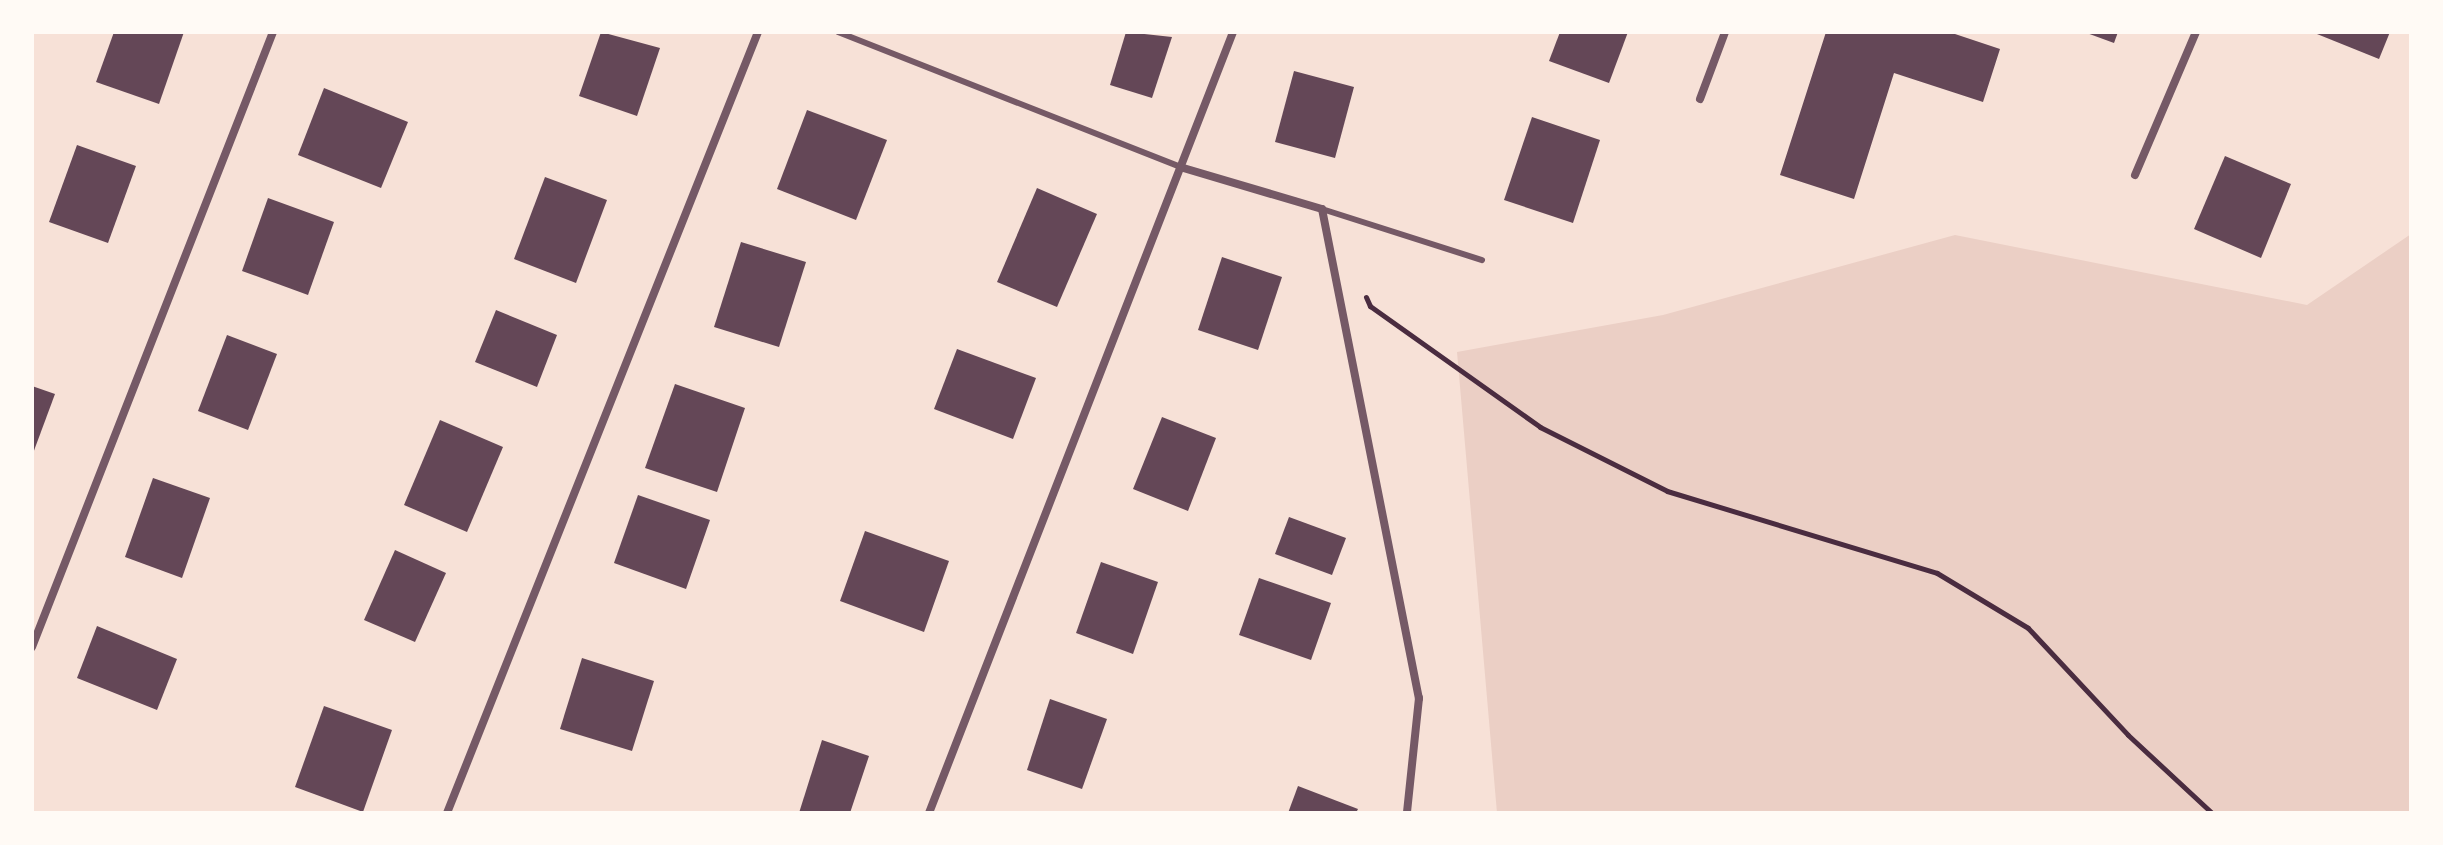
<!DOCTYPE html>
<style>
body{margin:0}
#map{position:relative;width:2443px;height:845px;overflow:hidden;background:#f7e1d7;font-family:"PT Sans Narrow",sans-serif}
div>[style]{position:absolute}
[style*='--x']{left:calc(var(--x)*1px);top:calc(var(--y)*1px);width:calc(var(--w)*1px);rotate:calc(var(--a)*1deg)}
.green>*{inset:0;background:#ebcfc5}
.building>*{inset:0;background:#644757}
.path>*{height:5px;margin:-2.5px;padding:0 2.5px;transform-origin:2.5px;border-radius:2.5px;background:#4a2c40}
.service>*{height:6px;margin:-3px;padding:0 3px;transform-origin:3px;border-radius:3px;background:#755966}
.minor>*{height:8px;margin:-4px;padding:0 4px;transform-origin:4px;border-radius:4px;background:#755966}
span{translate:-50% -50%;white-space:nowrap;text-align:center;line-height:1.15;-webkit-text-stroke:6px #fffaf5;paint-order:stroke}
.frame{position:absolute;inset:0;border:34px solid #fffaf5;pointer-events:none}
</style>
<div id="map">
<div class="green">
<i style="clip-path:polygon(2411px 234px,2411px 813px,1497px 813px,1457px 352px,1663px 315px,1955px 235px,2307px 305px)"></i>
</div>
<div class="building">
<i style="clip-path:polygon(114px 32px,184px 32px,159px 104px,96px 82px)"></i>
<i style="clip-path:polygon(601px 32px,660px 48px,637px 116px,579px 96px)"></i>
<i style="clip-path:polygon(1126px 32px,1172px 37px,1152px 98px,1110px 85px)"></i>
<i style="clip-path:polygon(1560px 32px,1628px 32px,1609px 83px,1549px 61px)"></i>
<i style="clip-path:polygon(1826px 32px,1949px 32px,2000px 49px,1983px 102px,1894px 73px,1854px 199px,1780px 175px)"></i>
<i style="clip-path:polygon(2084px 32px,2118px 32px,2114px 43px)"></i>
<i style="clip-path:polygon(2312px 32px,2390px 32px,2379px 59px)"></i>
<i style="clip-path:polygon(1294px 71px,1354px 87px,1335px 158px,1275px 142px)"></i>
<i style="clip-path:polygon(324px 88px,408px 122px,381px 188px,298px 155px)"></i>
<i style="clip-path:polygon(807px 110px,887px 140px,856px 220px,777px 189px)"></i>
<i style="clip-path:polygon(1532px 117px,1600px 140px,1573px 223px,1504px 200px)"></i>
<i style="clip-path:polygon(77px 145px,136px 166px,108px 243px,49px 222px)"></i>
<i style="clip-path:polygon(2225px 156px,2291px 184px,2261px 258px,2194px 229px)"></i>
<i style="clip-path:polygon(545px 177px,607px 200px,576px 283px,514px 259px)"></i>
<i style="clip-path:polygon(1037px 188px,1097px 214px,1057px 307px,997px 282px)"></i>
<i style="clip-path:polygon(268px 198px,334px 222px,308px 295px,242px 271px)"></i>
<i style="clip-path:polygon(741px 242px,806px 262px,779px 347px,714px 327px)"></i>
<i style="clip-path:polygon(1222px 257px,1282px 277px,1258px 350px,1198px 330px)"></i>
<i style="clip-path:polygon(496px 310px,557px 335px,537px 387px,475px 362px)"></i>
<i style="clip-path:polygon(227px 335px,277px 354px,248px 430px,198px 411px)"></i>
<i style="clip-path:polygon(957px 349px,1036px 378px,1013px 439px,934px 409px)"></i>
<i style="clip-path:polygon(675px 384px,745px 408px,717px 492px,645px 468px)"></i>
<i style="clip-path:polygon(32px 386px,55px 394px,32px 456px)"></i>
<i style="clip-path:polygon(1162px 417px,1216px 438px,1188px 511px,1133px 489px)"></i>
<i style="clip-path:polygon(440px 420px,503px 447px,467px 532px,404px 505px)"></i>
<i style="clip-path:polygon(153px 478px,210px 498px,182px 578px,125px 557px)"></i>
<i style="clip-path:polygon(638px 495px,710px 520px,686px 589px,614px 563px)"></i>
<i style="clip-path:polygon(1289px 517px,1346px 538px,1332px 575px,1275px 554px)"></i>
<i style="clip-path:polygon(865px 531px,949px 561px,924px 632px,840px 601px)"></i>
<i style="clip-path:polygon(395px 550px,446px 573px,415px 642px,364px 620px)"></i>
<i style="clip-path:polygon(1101px 562px,1158px 582px,1133px 654px,1076px 633px)"></i>
<i style="clip-path:polygon(1259px 578px,1331px 603px,1311px 660px,1239px 635px)"></i>
<i style="clip-path:polygon(97px 626px,177px 659px,157px 710px,77px 678px)"></i>
<i style="clip-path:polygon(582px 658px,654px 681px,632px 751px,560px 729px)"></i>
<i style="clip-path:polygon(1050px 699px,1107px 719px,1082px 789px,1027px 770px)"></i>
<i style="clip-path:polygon(324px 706px,392px 730px,363px 812px,295px 787px)"></i>
<i style="clip-path:polygon(822px 740px,869px 756px,850px 813px,799px 813px)"></i>
<i style="clip-path:polygon(1298px 786px,1358px 809px,1356px 813px,1288px 813px)"></i>
</div>
<div class="path">
<i style="--x:1366;--y:297;--w:10;--a:66"></i>
<i style="--x:1370;--y:306;--w:209;--a:35.4"></i>
<i style="--x:1540;--y:427;--w:142;--a:26.7"></i>
<i style="--x:1667;--y:491;--w:282;--a:16.9"></i>
<i style="--x:1937;--y:573;--w:106;--a:31.1"></i>
<i style="--x:2028;--y:628;--w:146;--a:46.9"></i>
<i style="--x:2128;--y:735;--w:115;--a:42.9"></i>
</div>
<div class="service">
<i style="--x:838;--y:32;--w:368;--a:21.5"></i>
<i style="--x:1322;--y:209;--w:168;--a:17.7"></i>
</div>
<div class="minor">
<i style="--x:1700;--y:99;--w:72;--a:-69.5"></i>
<i style="--x:1180;--y:167;--w:148;--a:16.5"></i>
<i style="--x:1322;--y:209;--w:499;--a:78.8"></i>
<i style="--x:1419;--y:698;--w:116;--a:96"></i>
<i style="--x:2135;--y:175;--w:155;--a:-66.9"></i>
<i style="--x:32;--y:647;--w:661;--a:-68.6"></i>
<i style="--x:447;--y:813;--w:841;--a:-68.29"></i>
<i style="--x:929;--y:813;--w:838;--a:-68.73"></i>
</div>
<div class="frame"></div>
</div>
